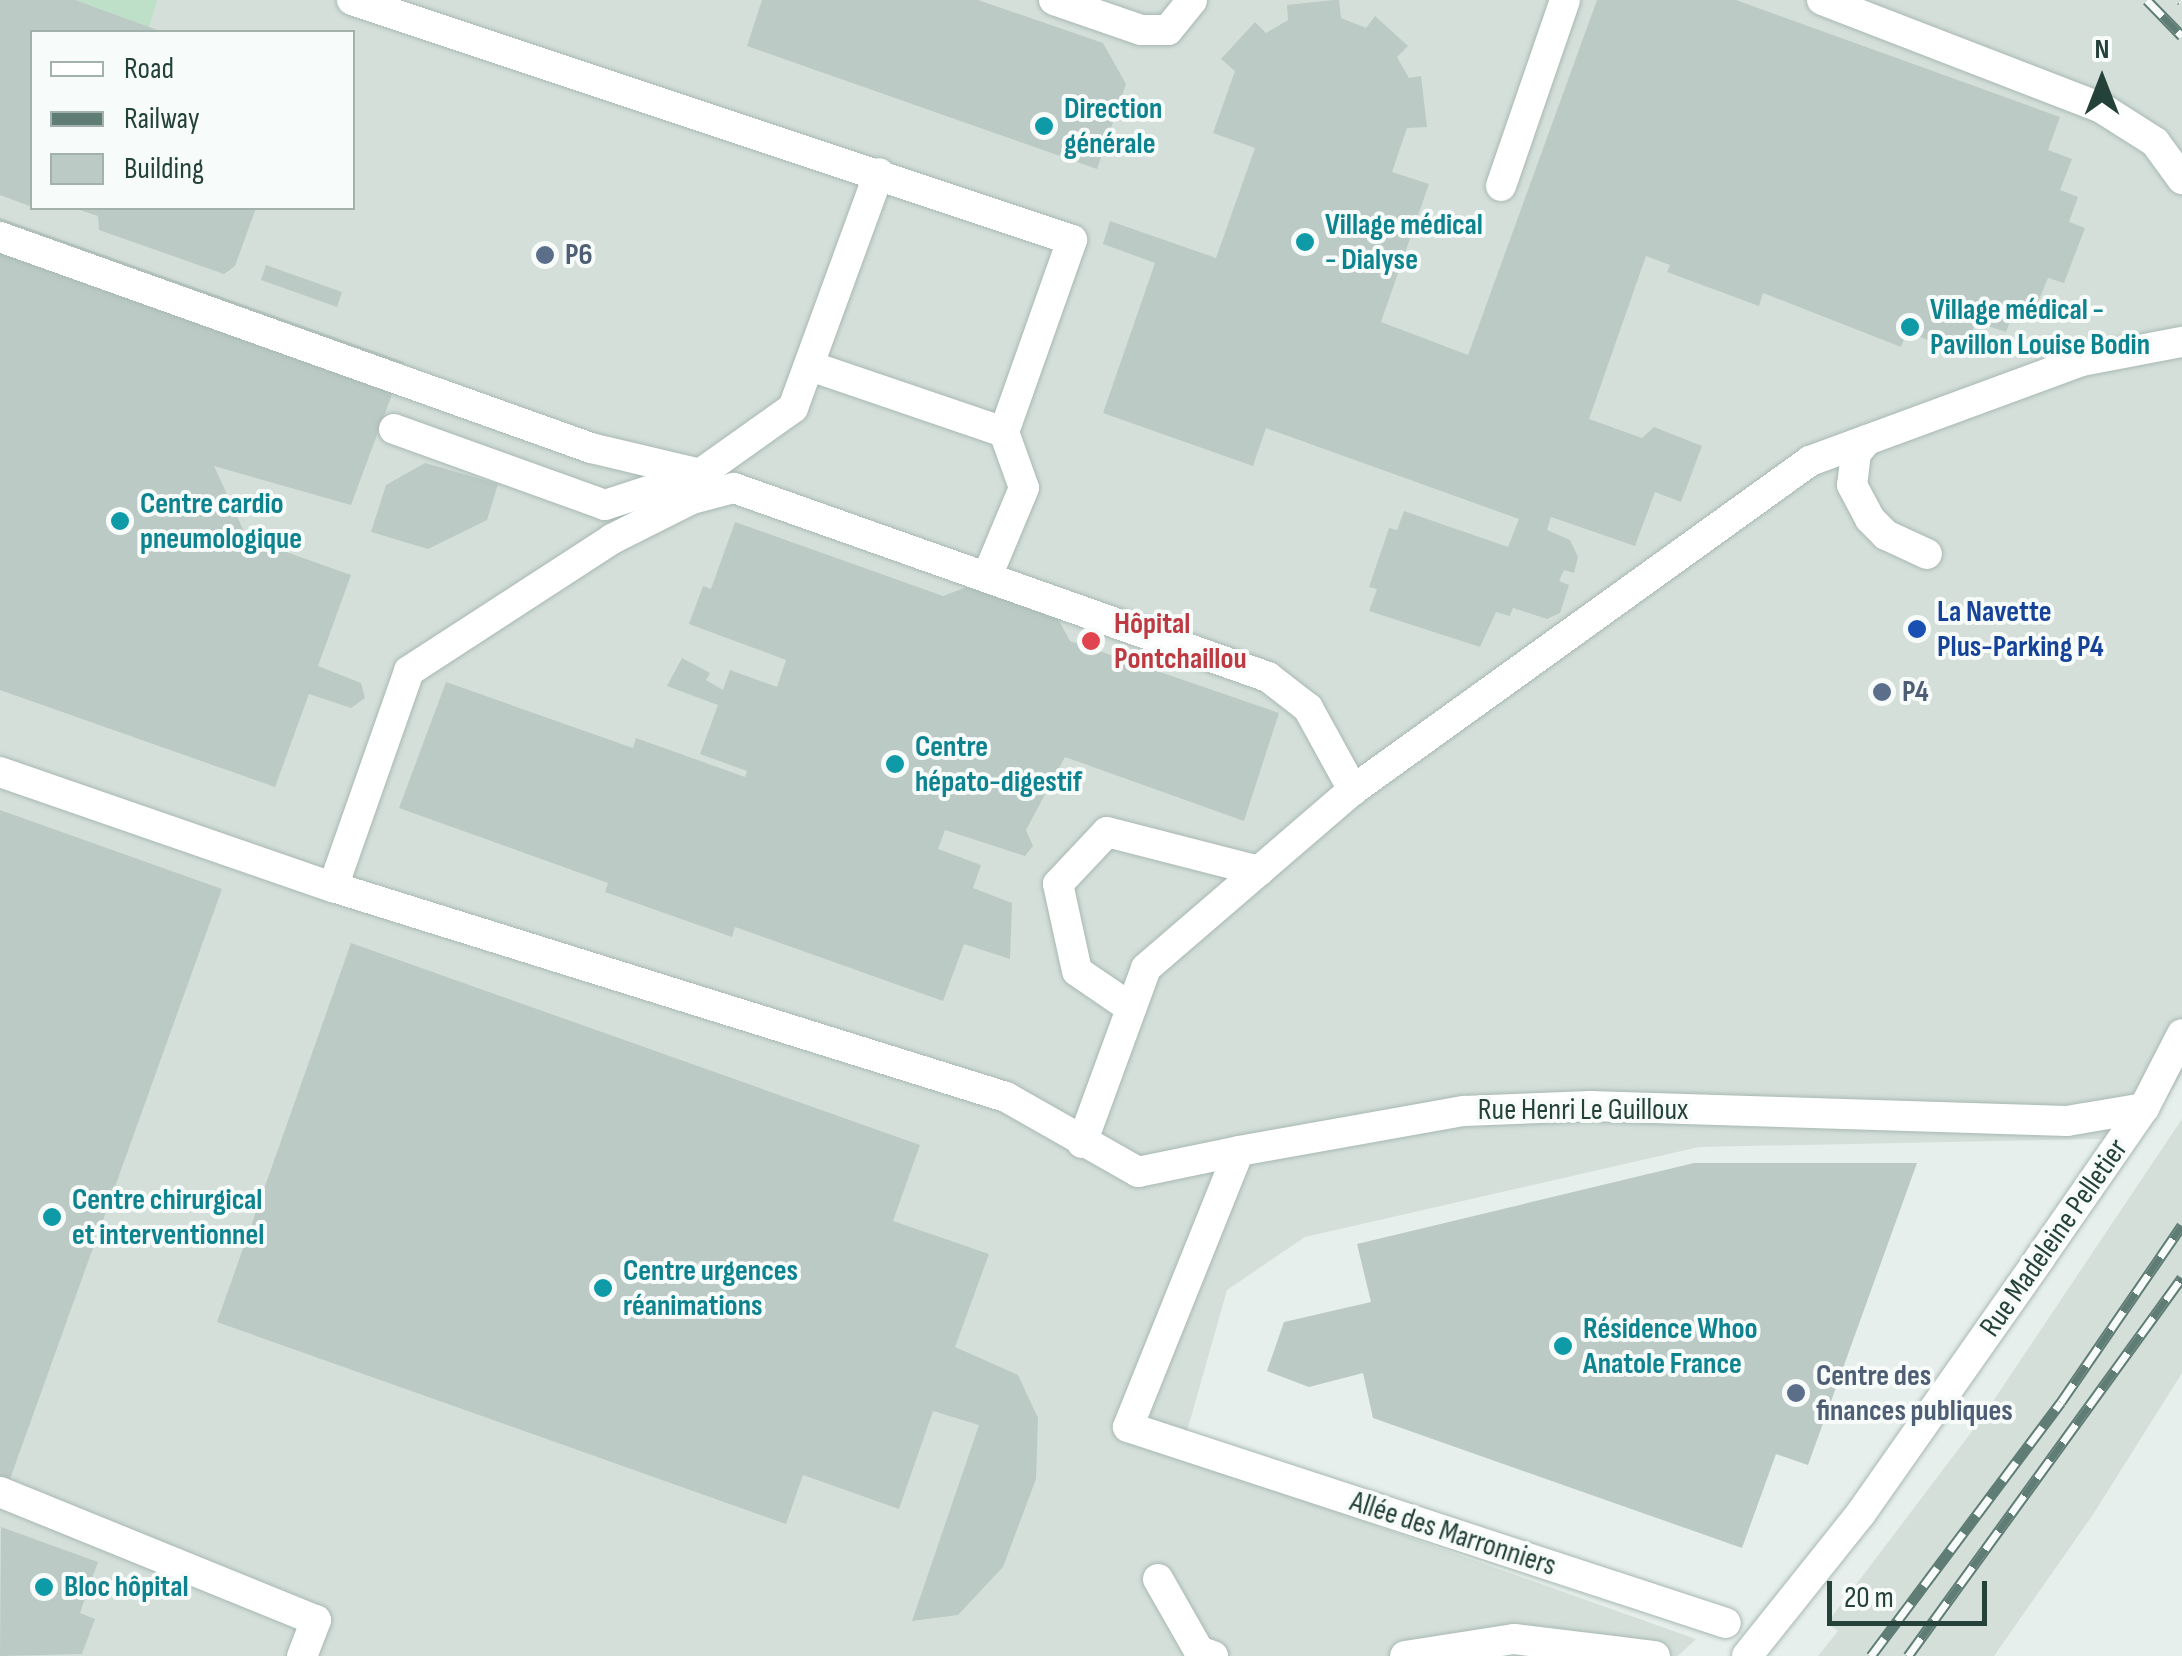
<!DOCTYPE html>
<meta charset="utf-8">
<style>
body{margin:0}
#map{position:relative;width:2182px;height:1656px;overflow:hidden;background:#e6efeb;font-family:"Sofia Sans Condensed",sans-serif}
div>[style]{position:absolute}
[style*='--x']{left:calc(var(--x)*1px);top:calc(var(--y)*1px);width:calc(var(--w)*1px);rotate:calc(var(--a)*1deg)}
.built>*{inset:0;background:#d4dfda}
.green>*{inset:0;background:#bfe0c8}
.building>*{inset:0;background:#bbcac4}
.roads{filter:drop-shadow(0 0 2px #a8b8b2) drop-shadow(0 0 2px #a8b8b2)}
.service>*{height:30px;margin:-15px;padding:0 15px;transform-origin:15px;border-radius:15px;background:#fff}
.pedestrian>*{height:30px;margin:-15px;padding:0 15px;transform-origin:15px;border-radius:15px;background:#fff}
.minor>*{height:30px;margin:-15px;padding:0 15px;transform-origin:15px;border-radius:15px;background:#fff}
.tertiary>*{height:30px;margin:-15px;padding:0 15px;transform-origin:15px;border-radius:15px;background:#fff}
.rail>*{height:11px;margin-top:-5.5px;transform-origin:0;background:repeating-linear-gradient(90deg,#f7fbf9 0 22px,#5f7d75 0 44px);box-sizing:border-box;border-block:2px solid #5f7d75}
.dots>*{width:28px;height:28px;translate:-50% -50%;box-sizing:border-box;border:5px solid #f7fbf9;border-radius:50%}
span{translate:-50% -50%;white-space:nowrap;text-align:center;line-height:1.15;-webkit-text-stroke:8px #f7fbf9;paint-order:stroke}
.culture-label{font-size:30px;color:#0d838f;font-weight:700}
.left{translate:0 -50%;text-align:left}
.service-label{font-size:30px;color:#4e5e75;font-weight:700}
.transit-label{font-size:30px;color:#164399;font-weight:700}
.health-label{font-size:30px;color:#be3a42;font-weight:700}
.street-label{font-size:30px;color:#24423a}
.legend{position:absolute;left:30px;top:30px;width:325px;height:180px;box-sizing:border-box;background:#f7fbf9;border:2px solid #a3b1ad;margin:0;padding:12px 18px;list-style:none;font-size:30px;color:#24423a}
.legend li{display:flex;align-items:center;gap:20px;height:50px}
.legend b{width:50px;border:2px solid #a3b1ad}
.north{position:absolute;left:2052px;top:30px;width:100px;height:100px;-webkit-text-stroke:8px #f7fbf9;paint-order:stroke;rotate:0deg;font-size:28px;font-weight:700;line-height:40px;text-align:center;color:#24423a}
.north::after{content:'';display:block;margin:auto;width:35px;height:45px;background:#24423a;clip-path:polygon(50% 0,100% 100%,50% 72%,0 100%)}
.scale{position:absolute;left:1827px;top:1581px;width:160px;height:45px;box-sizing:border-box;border:5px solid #24423a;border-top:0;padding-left:12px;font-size:30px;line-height:35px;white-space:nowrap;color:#24423a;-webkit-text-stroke:8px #f7fbf9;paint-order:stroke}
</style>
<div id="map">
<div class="built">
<i style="clip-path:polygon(evenodd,0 0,2182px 0,2182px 1074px,2142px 1138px,1699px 1147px,1305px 1237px,1227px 1290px,1180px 1456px,1696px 1639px,1678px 1656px,0 1656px,0 0,32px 32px,352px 32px,352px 208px,32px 208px,32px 32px)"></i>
<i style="clip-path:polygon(2182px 1119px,2182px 1373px,2094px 1513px,1994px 1656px,1818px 1656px,1838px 1631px,1827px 1623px,1979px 1422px)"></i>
</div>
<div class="green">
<i style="clip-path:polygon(75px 0,157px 0,149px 27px)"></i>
</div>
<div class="building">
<i style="clip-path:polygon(0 0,75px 0,163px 32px,32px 32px,32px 207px,0 195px)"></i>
<i style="clip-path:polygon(762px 0,978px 0,1103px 43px,1126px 84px,1097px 169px,747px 46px)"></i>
<i style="clip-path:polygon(1333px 0,1339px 0,1341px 18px,1366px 28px,1375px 16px,1408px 46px,1397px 57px,1409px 78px,1421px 76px,1427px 127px,1407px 128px,1392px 172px,1429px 184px,1381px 322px,1468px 355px,1597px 0,1736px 0,2060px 117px,2048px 150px,2072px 159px,2060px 190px,2078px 197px,2069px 222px,2085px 228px,2064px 283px,2048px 278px,2036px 307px,2018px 301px,2006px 332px,1976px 322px,1964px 354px,1907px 332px,1901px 347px,1763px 293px,1759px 306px,1667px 272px,1670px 265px,1646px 256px,1589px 419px,1642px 438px,1654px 427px,1702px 446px,1681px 502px,1655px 492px,1635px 546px,1551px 517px,1547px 530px,1570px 540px,1578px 557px,1574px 573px,1564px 570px,1559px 581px,1569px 585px,1560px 613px,1547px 619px,1513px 608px,1510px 616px,1496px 612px,1480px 647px,1369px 611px,1377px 589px,1369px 587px,1389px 528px,1397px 530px,1404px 511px,1508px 547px,1519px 519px,1266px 428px,1253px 466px,1103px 413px,1155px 263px,1103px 244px,1110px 221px,1216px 258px,1255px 148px,1213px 133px,1235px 71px,1221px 59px,1255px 22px,1266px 33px,1288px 20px,1287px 5px)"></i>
<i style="clip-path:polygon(74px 208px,256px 208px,235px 266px,224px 274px,99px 230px,98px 216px)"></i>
<i style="clip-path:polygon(0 218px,404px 362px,351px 505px,214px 466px,247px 538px,351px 575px,318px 666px,361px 683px,365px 698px,351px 708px,309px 694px,275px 787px,0 690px)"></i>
<i style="clip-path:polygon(266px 265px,342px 292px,337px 307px,261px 280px)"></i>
<i style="clip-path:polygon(425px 463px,498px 484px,487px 520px,428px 549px,371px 532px,386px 485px)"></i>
<i style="clip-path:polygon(735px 522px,943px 596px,967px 587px,1021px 605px,1058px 619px,1070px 641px,1279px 713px,1244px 821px,1065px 757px,1026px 830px,1033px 846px,1025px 856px,945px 830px,938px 849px,981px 865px,973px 888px,1012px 903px,1010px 959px,964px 944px,943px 1001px,735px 927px,732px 937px,605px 892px,608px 883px,399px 808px,446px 682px,633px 748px,636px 738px,745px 777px,747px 771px,700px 754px,718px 705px,667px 686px,682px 658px,710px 673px,706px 680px,723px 690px,730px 670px,777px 687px,786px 660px,689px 624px,703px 586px,711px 589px)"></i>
<i style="clip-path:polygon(0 810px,222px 889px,10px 1479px,0 1476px)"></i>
<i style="clip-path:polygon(351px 943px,920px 1145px,893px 1221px,989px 1254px,955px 1347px,1018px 1375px,1038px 1418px,1036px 1479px,1003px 1567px,958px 1615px,912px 1621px,979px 1425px,933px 1411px,899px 1509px,803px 1475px,786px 1524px,217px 1322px)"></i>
<i style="clip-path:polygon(1694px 1163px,1917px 1163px,1808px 1465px,1776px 1454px,1742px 1548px,1373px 1418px,1363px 1373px,1309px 1387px,1267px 1371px,1284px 1322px,1371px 1302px,1357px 1244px)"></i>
<i style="clip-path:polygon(1px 1527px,98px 1562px,80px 1613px,95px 1619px,82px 1654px,0 1656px)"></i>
</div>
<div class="roads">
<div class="service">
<i style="--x:352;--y:0;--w:759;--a:18.43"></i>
<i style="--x:1072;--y:240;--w:204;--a:109.5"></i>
<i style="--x:1004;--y:432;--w:59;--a:70.3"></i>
<i style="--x:1024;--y:488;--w:93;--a:112.7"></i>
<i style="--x:1054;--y:0;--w:92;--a:19"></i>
<i style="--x:1141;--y:30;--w:27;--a:0"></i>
<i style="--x:1168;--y:30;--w:38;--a:-51"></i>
<i style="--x:1501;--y:186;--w:197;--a:-71"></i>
<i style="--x:0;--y:237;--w:628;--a:19.65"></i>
<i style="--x:591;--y:448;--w:112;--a:13.4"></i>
<i style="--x:813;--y:367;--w:202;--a:18.8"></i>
<i style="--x:394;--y:429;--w:224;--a:19.8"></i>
<i style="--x:605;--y:505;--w:100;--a:-18.1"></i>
<i style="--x:700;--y:474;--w:114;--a:-35.4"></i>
<i style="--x:793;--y:408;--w:250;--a:-69.9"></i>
<i style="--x:1867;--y:440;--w:17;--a:130"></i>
<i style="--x:1856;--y:453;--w:32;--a:97"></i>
<i style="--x:1852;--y:485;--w:38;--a:62"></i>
<i style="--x:1870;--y:519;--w:23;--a:45"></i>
<i style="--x:1886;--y:535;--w:45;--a:24.9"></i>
<i style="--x:0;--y:772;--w:352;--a:19.1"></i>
<i style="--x:333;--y:887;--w:705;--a:17.33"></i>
<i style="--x:1006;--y:1097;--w:152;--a:29.6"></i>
<i style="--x:1138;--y:1172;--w:103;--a:-11.7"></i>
<i style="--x:333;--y:887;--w:229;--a:-70.6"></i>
<i style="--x:409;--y:671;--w:242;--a:-33"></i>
<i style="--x:612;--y:539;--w:89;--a:-26.6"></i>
<i style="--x:692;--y:499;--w:43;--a:-14.7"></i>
<i style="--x:734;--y:488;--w:566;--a:19.49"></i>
<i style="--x:1268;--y:677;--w:51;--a:37.8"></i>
<i style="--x:1308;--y:708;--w:94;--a:61.2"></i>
<i style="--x:1131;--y:1008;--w:65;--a:-145.6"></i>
<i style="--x:1077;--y:971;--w:89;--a:-102.3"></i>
<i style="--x:1058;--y:884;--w:71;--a:-46.7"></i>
<i style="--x:1107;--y:832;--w:157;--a:14.4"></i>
<i style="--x:1082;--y:1143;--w:186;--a:-69.9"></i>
<i style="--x:1146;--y:968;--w:273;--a:-40.7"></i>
<i style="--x:1353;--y:790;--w:563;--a:-35.75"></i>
<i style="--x:1810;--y:461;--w:290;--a:-20.2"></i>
<i style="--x:2082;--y:361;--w:102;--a:-10.8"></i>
<i style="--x:0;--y:1492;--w:341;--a:22.1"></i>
<i style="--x:316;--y:1620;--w:39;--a:111"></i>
<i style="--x:1158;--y:1579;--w:83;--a:60.3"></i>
<i style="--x:1199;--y:1651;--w:15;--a:20"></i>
<i style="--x:1405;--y:1656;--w:110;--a:-8.9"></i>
<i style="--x:1514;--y:1639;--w:142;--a:6.9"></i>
</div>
<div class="pedestrian">
<i style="--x:1128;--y:1427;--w:629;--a:18.15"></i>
</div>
<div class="minor">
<i style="--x:1822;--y:0;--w:298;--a:21.1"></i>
<i style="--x:2100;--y:107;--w:65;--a:32.5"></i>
<i style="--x:2155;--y:142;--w:46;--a:53.9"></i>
<i style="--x:1128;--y:1427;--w:297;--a:-68.1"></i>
<i style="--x:1239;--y:1151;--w:229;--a:-10.1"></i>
<i style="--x:1464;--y:1111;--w:126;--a:-2.3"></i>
<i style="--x:1590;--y:1106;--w:477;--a:1.8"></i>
<i style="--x:2067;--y:1121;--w:78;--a:-9.6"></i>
</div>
<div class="tertiary">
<i style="--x:1747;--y:1656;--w:183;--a:-51.4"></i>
<i style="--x:1861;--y:1513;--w:312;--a:-54.9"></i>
<i style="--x:2040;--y:1258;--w:183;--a:-55.3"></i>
<i style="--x:2144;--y:1108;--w:83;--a:-62.8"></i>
</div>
</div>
<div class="rail">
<i style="--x:2147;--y:0;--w:50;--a:45.8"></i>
<i style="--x:2181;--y:0;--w:1;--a:45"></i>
<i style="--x:1871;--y:1656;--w:317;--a:-53.2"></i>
<i style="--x:2061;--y:1402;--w:214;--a:-55.6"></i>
<i style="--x:1908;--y:1656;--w:467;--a:-54.1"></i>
</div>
<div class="dots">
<i style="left:1044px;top:126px;background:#0f9aa8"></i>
<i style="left:1305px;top:242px;background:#0f9aa8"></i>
<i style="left:545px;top:255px;background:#5c6f8a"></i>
<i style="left:1910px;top:327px;background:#0f9aa8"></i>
<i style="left:120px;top:521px;background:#0f9aa8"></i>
<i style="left:1917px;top:629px;background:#1a4fb4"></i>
<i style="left:1091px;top:641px;background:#e0444e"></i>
<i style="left:1882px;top:692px;background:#5c6f8a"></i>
<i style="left:895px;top:764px;background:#0f9aa8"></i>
<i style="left:52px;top:1217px;background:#0f9aa8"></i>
<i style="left:603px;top:1288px;background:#0f9aa8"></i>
<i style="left:1563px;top:1346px;background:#0f9aa8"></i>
<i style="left:1796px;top:1393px;background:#5c6f8a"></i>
<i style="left:44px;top:1587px;background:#0f9aa8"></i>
</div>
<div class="culture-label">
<span class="left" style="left:1064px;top:126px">Direction<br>générale</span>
<span class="left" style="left:1325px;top:242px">Village médical<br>- Dialyse</span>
<span class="left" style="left:1930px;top:327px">Village médical -<br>Pavillon Louise Bodin</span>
<span class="left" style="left:140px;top:521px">Centre cardio<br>pneumologique</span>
<span class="left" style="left:915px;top:764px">Centre<br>hépato-digestif</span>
<span class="left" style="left:72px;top:1217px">Centre chirurgical<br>et interventionnel</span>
<span class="left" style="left:623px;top:1288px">Centre urgences<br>réanimations</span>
<span class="left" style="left:1583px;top:1346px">Résidence Whoo<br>Anatole France</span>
<span class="left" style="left:64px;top:1587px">Bloc hôpital</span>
</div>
<div class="service-label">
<span class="left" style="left:565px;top:255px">P6</span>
<span class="left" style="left:1902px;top:692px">P4</span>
<span class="left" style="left:1816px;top:1393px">Centre des<br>finances publiques</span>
</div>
<div class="transit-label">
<span class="left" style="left:1937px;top:629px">La Navette<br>Plus-Parking P4</span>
</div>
<div class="health-label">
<span class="left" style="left:1114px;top:641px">Hôpital<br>Pontchaillou</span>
</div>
<div class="street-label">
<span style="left:1583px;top:1110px">Rue Henri Le Guilloux</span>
<span style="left:2054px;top:1238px;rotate:-55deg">Rue Madeleine Pelletier</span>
<span style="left:1453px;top:1534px;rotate:18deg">Allée des Marronniers</span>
</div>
<ul class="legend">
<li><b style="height:12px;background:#fff"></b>Road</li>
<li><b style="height:12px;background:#5f7d75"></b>Railway</li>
<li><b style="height:28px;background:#bbcac4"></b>Building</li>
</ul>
<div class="north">N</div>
<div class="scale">20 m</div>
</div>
